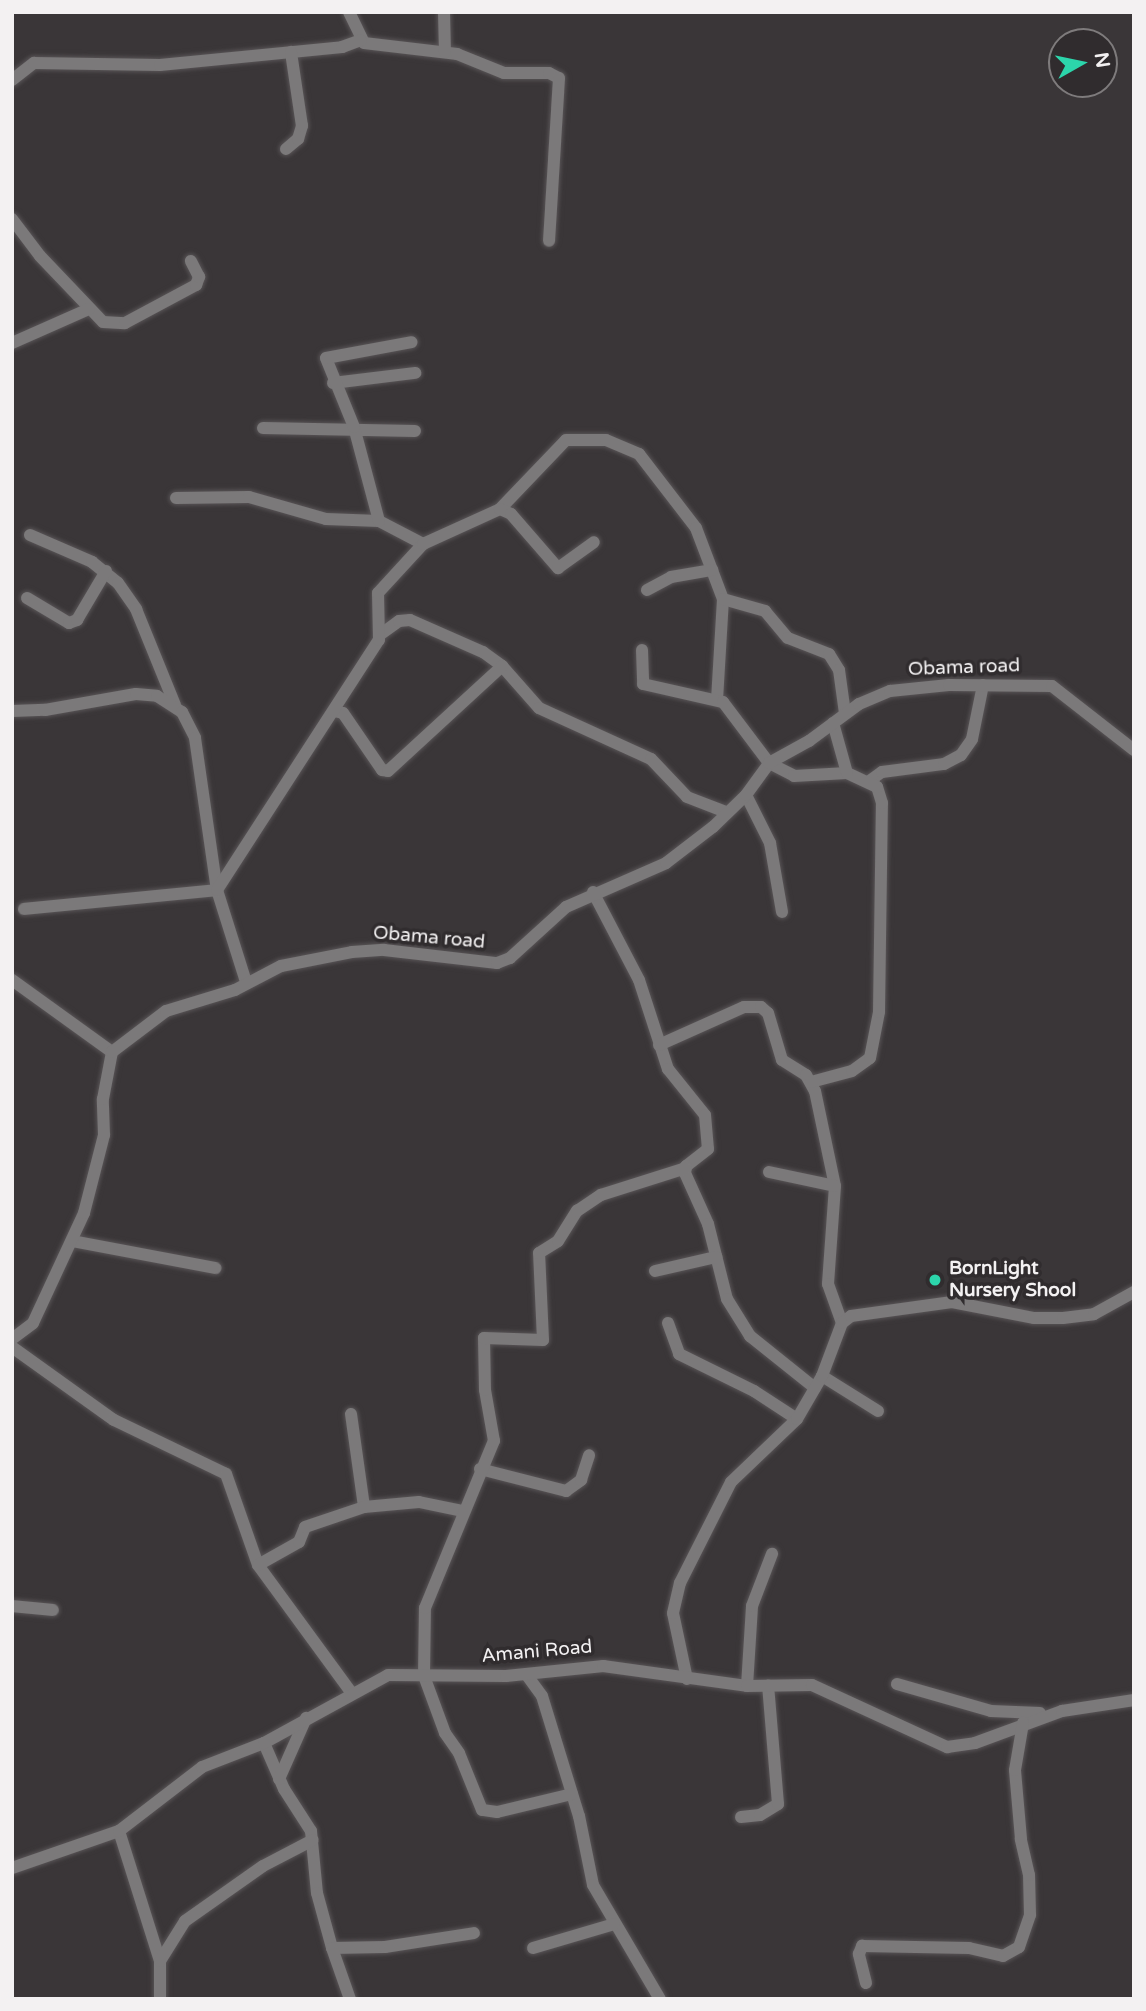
<!DOCTYPE html>
<style>
body{margin:0}
#map{position:relative;width:1146px;height:2011px;overflow:hidden;background:#3a3638;font-family:"Varela Round",sans-serif}
div>[style]{position:absolute}
[style*='--x']{left:calc(var(--x)*1px);top:calc(var(--y)*1px);width:calc(var(--w)*1px);rotate:calc(var(--a)*1deg)}
.roads{filter:drop-shadow(0 0 2px #585456) drop-shadow(0 0 2px #585456)}
.minor>*{height:12px;margin:-6px;padding:0 6px;transform-origin:6px;border-radius:6px;background:#7b797a}
.dots>*{width:19px;height:19px;translate:-50% -50%;box-sizing:border-box;border:4px solid #302c2e;border-radius:50%}
span{translate:-50% -50%;white-space:nowrap;text-align:center;line-height:1.15;-webkit-text-stroke:7px #302c2e;paint-order:stroke}
.street-label{font-size:19px;color:#f3f1f2}
.poi-label{font-size:19px;color:#f3f1f2;font-weight:700}
.left{translate:0 -50%;text-align:left}
.frame{position:absolute;inset:0;border:14px solid #f3f1f2;pointer-events:none}
.north{position:absolute;left:1048px;top:28px;width:70px;height:70px;box-sizing:border-box;background:#302c2e;border:2px solid #7e7b7c;border-radius:50%;rotate:81deg;font-size:19px;font-weight:700;line-height:28px;text-align:center;color:#f3f1f2}
.north::after{content:'';display:block;margin:auto;width:24px;height:32px;background:#2cd5ab;clip-path:polygon(50% 0,100% 100%,50% 72%,0 100%)}
</style>
<div id="map">
<div class="roads">
<div class="minor">
<i style="--x:349;--y:12;--w:34;--a:64"></i>
<i style="--x:364;--y:43;--w:94;--a:6.7"></i>
<i style="--x:457;--y:54;--w:51;--a:22"></i>
<i style="--x:504;--y:73;--w:45;--a:0"></i>
<i style="--x:549;--y:73;--w:11;--a:27"></i>
<i style="--x:559;--y:78;--w:163;--a:93.5"></i>
<i style="--x:444;--y:12;--w:40;--a:88.6"></i>
<i style="--x:12;--y:80;--w:28;--a:-38"></i>
<i style="--x:34;--y:63;--w:126;--a:0.9"></i>
<i style="--x:160;--y:65;--w:183;--a:-5.6"></i>
<i style="--x:342;--y:47;--w:20;--a:-20"></i>
<i style="--x:286;--y:149;--w:16;--a:-40"></i>
<i style="--x:298;--y:139;--w:14;--a:-73"></i>
<i style="--x:302;--y:126;--w:75;--a:-98.5"></i>
<i style="--x:12;--y:219;--w:46;--a:52.9"></i>
<i style="--x:40;--y:256;--w:91;--a:46.3"></i>
<i style="--x:103;--y:322;--w:22;--a:3"></i>
<i style="--x:125;--y:323;--w:81;--a:-28.2"></i>
<i style="--x:196;--y:285;--w:9;--a:-69"></i>
<i style="--x:199;--y:277;--w:18;--a:-117"></i>
<i style="--x:12;--y:343;--w:84;--a:-23.8"></i>
<i style="--x:333;--y:383;--w:83;--a:-7"></i>
<i style="--x:263;--y:428;--w:152;--a:1.1"></i>
<i style="--x:176;--y:498;--w:73;--a:-0.8"></i>
<i style="--x:249;--y:497;--w:80;--a:15.9"></i>
<i style="--x:326;--y:519;--w:53;--a:2.2"></i>
<i style="--x:379;--y:521;--w:50;--a:27.6"></i>
<i style="--x:500;--y:509;--w:95;--a:-46.3"></i>
<i style="--x:566;--y:440;--w:40;--a:0"></i>
<i style="--x:606;--y:440;--w:36;--a:23"></i>
<i style="--x:639;--y:454;--w:93;--a:52.4"></i>
<i style="--x:696;--y:528;--w:76;--a:69.2"></i>
<i style="--x:723;--y:599;--w:100;--a:93.4"></i>
<i style="--x:379;--y:521;--w:97;--a:-104.9"></i>
<i style="--x:354;--y:427;--w:74;--a:-112.1"></i>
<i style="--x:326;--y:358;--w:87;--a:-10.5"></i>
<i style="--x:30;--y:535;--w:68;--a:23.5"></i>
<i style="--x:92;--y:562;--w:33;--a:39"></i>
<i style="--x:118;--y:583;--w:32;--a:55"></i>
<i style="--x:136;--y:609;--w:104;--a:67.9"></i>
<i style="--x:647;--y:590;--w:27;--a:-28"></i>
<i style="--x:671;--y:577;--w:42;--a:-9.7"></i>
<i style="--x:27;--y:598;--w:49;--a:30.8"></i>
<i style="--x:69;--y:623;--w:9;--a:-21"></i>
<i style="--x:77;--y:620;--w:57;--a:-59.4"></i>
<i style="--x:723;--y:599;--w:44;--a:15.9"></i>
<i style="--x:765;--y:611;--w:35;--a:50"></i>
<i style="--x:788;--y:638;--w:44;--a:21.3"></i>
<i style="--x:829;--y:654;--w:19;--a:58"></i>
<i style="--x:839;--y:670;--w:43;--a:82.1"></i>
<i style="--x:381;--y:634;--w:22;--a:-36"></i>
<i style="--x:399;--y:621;--w:11;--a:-5"></i>
<i style="--x:410;--y:620;--w:80;--a:23.7"></i>
<i style="--x:483;--y:652;--w:24;--a:36"></i>
<i style="--x:502;--y:666;--w:56;--a:48.6"></i>
<i style="--x:539;--y:708;--w:123;--a:24.5"></i>
<i style="--x:651;--y:759;--w:52;--a:46.5"></i>
<i style="--x:687;--y:797;--w:42;--a:21"></i>
<i style="--x:642;--y:650;--w:34;--a:88"></i>
<i style="--x:643;--y:684;--w:82;--a:12.7"></i>
<i style="--x:723;--y:702;--w:76;--a:53"></i>
<i style="--x:769;--y:763;--w:28;--a:27"></i>
<i style="--x:794;--y:776;--w:53;--a:-3.2"></i>
<i style="--x:12;--y:711;--w:33;--a:-2"></i>
<i style="--x:45;--y:710;--w:92;--a:-10"></i>
<i style="--x:136;--y:694;--w:21;--a:5"></i>
<i style="--x:157;--y:696;--w:30;--a:33"></i>
<i style="--x:182;--y:712;--w:29;--a:63"></i>
<i style="--x:195;--y:738;--w:154;--a:81.8"></i>
<i style="--x:217;--y:890;--w:96;--a:72.5"></i>
<i style="--x:334;--y:711;--w:9;--a:13"></i>
<i style="--x:343;--y:713;--w:69;--a:55.6"></i>
<i style="--x:382;--y:770;--w:6;--a:9"></i>
<i style="--x:388;--y:771;--w:155;--a:-42.6"></i>
<i style="--x:868;--y:782;--w:17;--a:-36"></i>
<i style="--x:882;--y:772;--w:63;--a:-7.4"></i>
<i style="--x:944;--y:764;--w:19;--a:-28"></i>
<i style="--x:961;--y:755;--w:19;--a:-55"></i>
<i style="--x:972;--y:739;--w:55;--a:-78.5"></i>
<i style="--x:746;--y:795;--w:54;--a:63.4"></i>
<i style="--x:770;--y:843;--w:70;--a:80.1"></i>
<i style="--x:593;--y:892;--w:99;--a:62.4"></i>
<i style="--x:639;--y:980;--w:94;--a:72"></i>
<i style="--x:668;--y:1069;--w:59;--a:51.2"></i>
<i style="--x:705;--y:1115;--w:34;--a:85"></i>
<i style="--x:708;--y:1149;--w:28;--a:142"></i>
<i style="--x:686;--y:1166;--w:7;--a:98"></i>
<i style="--x:685;--y:1173;--w:56;--a:65.7"></i>
<i style="--x:708;--y:1224;--w:77;--a:75.8"></i>
<i style="--x:727;--y:1299;--w:44;--a:58.1"></i>
<i style="--x:750;--y:1336;--w:83;--a:38.7"></i>
<i style="--x:24;--y:909;--w:194;--a:-5.6"></i>
<i style="--x:217;--y:890;--w:298;--a:-57.1"></i>
<i style="--x:379;--y:640;--w:47;--a:-91.2"></i>
<i style="--x:378;--y:593;--w:67;--a:-47.4"></i>
<i style="--x:423;--y:544;--w:85;--a:-24.4"></i>
<i style="--x:500;--y:509;--w:12;--a:24"></i>
<i style="--x:511;--y:514;--w:72;--a:49"></i>
<i style="--x:558;--y:568;--w:44;--a:-35.8"></i>
<i style="--x:12;--y:980;--w:123;--a:35.8"></i>
<i style="--x:659;--y:1045;--w:93;--a:-24.1"></i>
<i style="--x:744;--y:1007;--w:17;--a:0"></i>
<i style="--x:761;--y:1007;--w:9;--a:41"></i>
<i style="--x:768;--y:1013;--w:49;--a:73.4"></i>
<i style="--x:782;--y:1060;--w:28;--a:32"></i>
<i style="--x:806;--y:1075;--w:18;--a:61"></i>
<i style="--x:815;--y:1091;--w:97;--a:78.1"></i>
<i style="--x:835;--y:1186;--w:98;--a:94.1"></i>
<i style="--x:828;--y:1284;--w:41;--a:70.3"></i>
<i style="--x:811;--y:1082;--w:42;--a:-15"></i>
<i style="--x:852;--y:1071;--w:22;--a:-36"></i>
<i style="--x:870;--y:1058;--w:47;--a:-78.9"></i>
<i style="--x:879;--y:1012;--w:209;--a:-89.2"></i>
<i style="--x:882;--y:803;--w:17;--a:-107"></i>
<i style="--x:877;--y:787;--w:33;--a:-155"></i>
<i style="--x:847;--y:773;--w:52;--a:-105.6"></i>
<i style="--x:769;--y:1172;--w:67;--a:12"></i>
<i style="--x:72;--y:1241;--w:146;--a:10.7"></i>
<i style="--x:655;--y:1271;--w:63;--a:-12.9"></i>
<i style="--x:668;--y:1323;--w:33;--a:70"></i>
<i style="--x:679;--y:1354;--w:84;--a:26.3"></i>
<i style="--x:754;--y:1391;--w:51;--a:33.1"></i>
<i style="--x:12;--y:1339;--w:26;--a:-37"></i>
<i style="--x:33;--y:1323;--w:121;--a:-65.1"></i>
<i style="--x:84;--y:1213;--w:81;--a:-75.6"></i>
<i style="--x:104;--y:1135;--w:36;--a:-92"></i>
<i style="--x:103;--y:1099;--w:48;--a:-79.2"></i>
<i style="--x:112;--y:1052;--w:68;--a:-37.2"></i>
<i style="--x:166;--y:1011;--w:72;--a:-16.9"></i>
<i style="--x:235;--y:990;--w:52;--a:-27.6"></i>
<i style="--x:281;--y:966;--w:72;--a:-11.2"></i>
<i style="--x:352;--y:952;--w:32;--a:-4"></i>
<i style="--x:384;--y:950;--w:114;--a:6.6"></i>
<i style="--x:497;--y:963;--w:14;--a:-21"></i>
<i style="--x:510;--y:958;--w:76;--a:-42.3"></i>
<i style="--x:566;--y:907;--w:109;--a:-23.7"></i>
<i style="--x:666;--y:863;--w:59;--a:-37.5"></i>
<i style="--x:713;--y:827;--w:46;--a:-44.1"></i>
<i style="--x:746;--y:795;--w:39;--a:-54"></i>
<i style="--x:769;--y:763;--w:46;--a:-28.8"></i>
<i style="--x:809;--y:741;--w:62;--a:-36.5"></i>
<i style="--x:859;--y:704;--w:34;--a:-23"></i>
<i style="--x:890;--y:691;--w:59;--a:-5.8"></i>
<i style="--x:949;--y:685;--w:103;--a:0.6"></i>
<i style="--x:1052;--y:686;--w:104;--a:38"></i>
<i style="--x:12;--y:1347;--w:125;--a:35.6"></i>
<i style="--x:114;--y:1420;--w:124;--a:25.7"></i>
<i style="--x:226;--y:1474;--w:96;--a:70.6"></i>
<i style="--x:258;--y:1565;--w:157;--a:53.8"></i>
<i style="--x:822;--y:1376;--w:66;--a:32"></i>
<i style="--x:351;--y:1414;--w:94;--a:82"></i>
<i style="--x:480;--y:1469;--w:89;--a:14.3"></i>
<i style="--x:566;--y:1491;--w:19;--a:-36"></i>
<i style="--x:581;--y:1480;--w:26;--a:-72"></i>
<i style="--x:258;--y:1565;--w:47;--a:-29.3"></i>
<i style="--x:299;--y:1542;--w:16;--a:-68"></i>
<i style="--x:305;--y:1527;--w:62;--a:-18.7"></i>
<i style="--x:364;--y:1507;--w:55;--a:-5.2"></i>
<i style="--x:419;--y:1502;--w:44;--a:11.8"></i>
<i style="--x:12;--y:1606;--w:41;--a:5.6"></i>
<i style="--x:526;--y:1674;--w:27;--a:54"></i>
<i style="--x:542;--y:1696;--w:126;--a:72.9"></i>
<i style="--x:579;--y:1816;--w:70;--a:78.5"></i>
<i style="--x:593;--y:1885;--w:132;--a:59.6"></i>
<i style="--x:687;--y:1679;--w:67;--a:-102"></i>
<i style="--x:673;--y:1613;--w:31;--a:-77"></i>
<i style="--x:680;--y:1583;--w:113;--a:-63.2"></i>
<i style="--x:731;--y:1482;--w:91;--a:-43.7"></i>
<i style="--x:797;--y:1419;--w:50;--a:-59.8"></i>
<i style="--x:822;--y:1376;--w:57;--a:-69.3"></i>
<i style="--x:842;--y:1323;--w:11;--a:-38"></i>
<i style="--x:851;--y:1316;--w:102;--a:-7.9"></i>
<i style="--x:952;--y:1302;--w:84;--a:11"></i>
<i style="--x:1034;--y:1318;--w:29;--a:0"></i>
<i style="--x:1063;--y:1318;--w:31;--a:-7"></i>
<i style="--x:1094;--y:1314;--w:46;--a:-28.8"></i>
<i style="--x:897;--y:1684;--w:98;--a:16"></i>
<i style="--x:991;--y:1711;--w:49;--a:2.3"></i>
<i style="--x:747;--y:1686;--w:80;--a:-86.4"></i>
<i style="--x:752;--y:1606;--w:56;--a:-69"></i>
<i style="--x:264;--y:1743;--w:50;--a:66.5"></i>
<i style="--x:284;--y:1789;--w:50;--a:57.3"></i>
<i style="--x:311;--y:1831;--w:62;--a:84.5"></i>
<i style="--x:317;--y:1893;--w:57;--a:74.7"></i>
<i style="--x:332;--y:1948;--w:53;--a:-1.1"></i>
<i style="--x:385;--y:1947;--w:90;--a:-8.9"></i>
<i style="--x:279;--y:1779;--w:67;--a:-66.1"></i>
<i style="--x:572;--y:1794;--w:77;--a:166.5"></i>
<i style="--x:497;--y:1812;--w:15;--a:-172"></i>
<i style="--x:482;--y:1810;--w:61;--a:-112"></i>
<i style="--x:459;--y:1753;--w:24;--a:-125"></i>
<i style="--x:445;--y:1733;--w:61;--a:-110.2"></i>
<i style="--x:424;--y:1676;--w:68;--a:-89.2"></i>
<i style="--x:425;--y:1608;--w:181;--a:-67.6"></i>
<i style="--x:494;--y:1441;--w:52;--a:-100"></i>
<i style="--x:485;--y:1390;--w:52;--a:-91.1"></i>
<i style="--x:484;--y:1338;--w:59;--a:1.9"></i>
<i style="--x:543;--y:1340;--w:87;--a:-92.6"></i>
<i style="--x:539;--y:1253;--w:22;--a:-32"></i>
<i style="--x:558;--y:1241;--w:36;--a:-58"></i>
<i style="--x:577;--y:1211;--w:29;--a:-34"></i>
<i style="--x:601;--y:1195;--w:89;--a:-17.6"></i>
<i style="--x:741;--y:1817;--w:19;--a:-6"></i>
<i style="--x:760;--y:1815;--w:21;--a:-31"></i>
<i style="--x:778;--y:1804;--w:119;--a:-94.8"></i>
<i style="--x:119;--y:1831;--w:136;--a:72.5"></i>
<i style="--x:160;--y:1961;--w:38;--a:90"></i>
<i style="--x:12;--y:1868;--w:113;--a:-19.1"></i>
<i style="--x:119;--y:1831;--w:105;--a:-37.6"></i>
<i style="--x:202;--y:1767;--w:66;--a:-21.2"></i>
<i style="--x:264;--y:1743;--w:141;--a:-28.7"></i>
<i style="--x:388;--y:1675;--w:118;--a:0.5"></i>
<i style="--x:506;--y:1676;--w:98;--a:-5.9"></i>
<i style="--x:603;--y:1666;--w:145;--a:7.9"></i>
<i style="--x:747;--y:1686;--w:65;--a:-0.9"></i>
<i style="--x:812;--y:1685;--w:149;--a:24.7"></i>
<i style="--x:947;--y:1747;--w:28;--a:-8"></i>
<i style="--x:975;--y:1743;--w:93;--a:-20.2"></i>
<i style="--x:1062;--y:1711;--w:73;--a:-8.7"></i>
<i style="--x:332;--y:1948;--w:54;--a:70.6"></i>
<i style="--x:533;--y:1948;--w:84;--a:-16.5"></i>
<i style="--x:160;--y:1961;--w:47;--a:-58"></i>
<i style="--x:185;--y:1921;--w:95;--a:-35.2"></i>
<i style="--x:263;--y:1866;--w:56;--a:-27.5"></i>
<i style="--x:866;--y:1983;--w:30;--a:-104"></i>
<i style="--x:859;--y:1954;--w:9;--a:-69"></i>
<i style="--x:862;--y:1946;--w:107;--a:1.1"></i>
<i style="--x:969;--y:1948;--w:35;--a:13"></i>
<i style="--x:1003;--y:1956;--w:18;--a:-29"></i>
<i style="--x:1019;--y:1947;--w:34;--a:-71"></i>
<i style="--x:1030;--y:1915;--w:40;--a:-91.4"></i>
<i style="--x:1029;--y:1875;--w:37;--a:-103"></i>
<i style="--x:1021;--y:1839;--w:69;--a:-95"></i>
<i style="--x:1015;--y:1770;--w:48;--a:-80.3"></i>
</div>
</div>
<div class="dots">
<i style="left:935px;top:1280px;background:#2cd5ab"></i>
</div>
<div class="street-label">
<span style="left:964px;top:668px;rotate:-2deg">Obama road</span>
<span style="left:429px;top:938px;rotate:5deg">Obama road</span>
<span style="left:537px;top:1652px;rotate:-5deg">Amani Road</span>
</div>
<div class="poi-label">
<span class="left" style="left:949px;top:1280px">BornLight<br>Nursery Shool</span>
</div>
<div class="frame"></div>
<div class="north">N</div>
</div>
